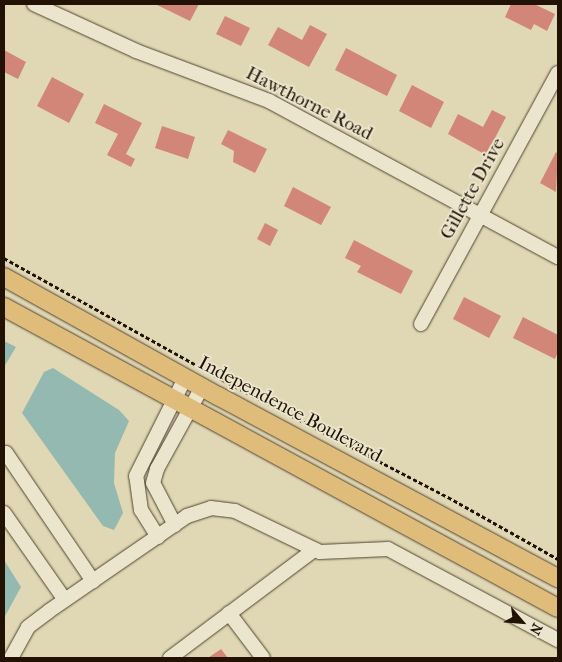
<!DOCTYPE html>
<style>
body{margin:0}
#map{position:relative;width:562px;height:662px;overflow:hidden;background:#e0d7b4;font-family:"IM FELL French Canon",serif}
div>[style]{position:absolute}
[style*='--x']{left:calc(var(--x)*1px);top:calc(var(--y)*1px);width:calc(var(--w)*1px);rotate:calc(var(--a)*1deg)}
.water>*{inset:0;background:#94b9b0}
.building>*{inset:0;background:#d28678}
.path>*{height:2.5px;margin-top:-1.25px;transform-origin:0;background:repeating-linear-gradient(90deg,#211203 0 4px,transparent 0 6.5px)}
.roads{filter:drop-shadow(0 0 1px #51432f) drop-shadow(0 0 1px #51432f)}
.minor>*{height:14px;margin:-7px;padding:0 7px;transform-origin:7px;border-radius:7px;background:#ebe5ce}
.major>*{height:18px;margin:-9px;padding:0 9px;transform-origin:9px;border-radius:9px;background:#e0bc7a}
span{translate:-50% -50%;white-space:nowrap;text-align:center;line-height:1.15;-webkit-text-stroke:4px #ebe5ce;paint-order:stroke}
.street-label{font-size:19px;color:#211203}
.frame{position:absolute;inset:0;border:5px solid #211203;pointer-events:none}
.north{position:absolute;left:497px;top:597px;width:50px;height:50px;-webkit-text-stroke:4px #ebe5ce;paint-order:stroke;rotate:117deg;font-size:14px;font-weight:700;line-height:20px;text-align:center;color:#211203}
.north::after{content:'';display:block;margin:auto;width:18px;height:22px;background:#211203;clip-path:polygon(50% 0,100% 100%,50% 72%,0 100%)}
</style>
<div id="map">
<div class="water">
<i style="clip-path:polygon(4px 341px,16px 347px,4px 367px)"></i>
<i style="clip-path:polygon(53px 368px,119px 410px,129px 421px,115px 453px,114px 483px,123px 513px,114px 530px,103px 526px,22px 413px,44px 372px)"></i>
<i style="clip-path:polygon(4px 560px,21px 587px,4px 618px)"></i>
</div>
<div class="building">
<i style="clip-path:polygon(155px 4px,199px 4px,190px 21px)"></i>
<i style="clip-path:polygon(511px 4px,534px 4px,555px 14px,547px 31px,534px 24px,531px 30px,505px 17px)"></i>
<i style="clip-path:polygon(225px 16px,250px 28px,241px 46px,216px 34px)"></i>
<i style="clip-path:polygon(310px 25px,327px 34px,309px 67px,268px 45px,278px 27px,302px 40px)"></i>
<i style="clip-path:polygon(346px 48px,397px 75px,387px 96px,335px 70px)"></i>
<i style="clip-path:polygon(4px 50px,26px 62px,18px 79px,4px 72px)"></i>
<i style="clip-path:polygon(52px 77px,84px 94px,69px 123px,37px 106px)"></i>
<i style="clip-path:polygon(412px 85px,444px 102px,431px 128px,399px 111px)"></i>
<i style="clip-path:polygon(104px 104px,142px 123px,126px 154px,135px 159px,131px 167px,107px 155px,118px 134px,95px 123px)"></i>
<i style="clip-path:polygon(492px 110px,506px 117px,486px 155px,448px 134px,458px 114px,483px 127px)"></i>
<i style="clip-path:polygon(162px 126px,195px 137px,188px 159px,155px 148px)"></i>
<i style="clip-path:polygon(228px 130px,267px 149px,255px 173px,233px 162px,234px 151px,221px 144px)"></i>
<i style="clip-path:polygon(556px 152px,558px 154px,556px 192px,540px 183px)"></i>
<i style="clip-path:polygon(293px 187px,331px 207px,321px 225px,284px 206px)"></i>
<i style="clip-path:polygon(265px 223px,278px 230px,270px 246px,257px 239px)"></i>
<i style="clip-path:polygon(354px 240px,413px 271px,401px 294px,357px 272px,361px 266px,345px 258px)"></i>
<i style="clip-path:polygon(464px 297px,501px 316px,489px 338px,453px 319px)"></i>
<i style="clip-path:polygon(523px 317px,558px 335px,558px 352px,555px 359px,513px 338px)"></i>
<i style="clip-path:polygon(221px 649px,228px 658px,208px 658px)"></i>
</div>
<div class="path">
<i style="--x:4;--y:258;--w:251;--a:29.1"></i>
<i style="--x:223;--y:380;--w:254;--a:27.5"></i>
<i style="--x:448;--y:497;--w:126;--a:29.4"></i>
</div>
<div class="roads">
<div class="minor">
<i style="--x:34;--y:4;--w:112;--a:24.7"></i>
<i style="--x:136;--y:51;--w:142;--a:20.6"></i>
<i style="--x:269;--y:101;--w:328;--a:28.4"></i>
<i style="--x:421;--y:324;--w:286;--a:-61.4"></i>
<i style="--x:4;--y:457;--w:4;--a:-63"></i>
<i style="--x:6;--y:453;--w:155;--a:55.8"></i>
<i style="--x:4;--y:513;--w:106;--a:55"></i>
<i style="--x:175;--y:525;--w:47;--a:-117.6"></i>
<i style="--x:153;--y:483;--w:15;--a:-74"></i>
<i style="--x:157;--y:469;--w:94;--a:-61.2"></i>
<i style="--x:158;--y:537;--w:32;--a:-122"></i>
<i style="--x:141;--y:510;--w:34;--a:-98"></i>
<i style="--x:136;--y:476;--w:110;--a:-63.4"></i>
<i style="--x:229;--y:613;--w:56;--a:52.9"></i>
<i style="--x:11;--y:658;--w:35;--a:-61"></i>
<i style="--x:28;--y:627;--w:26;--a:-37"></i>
<i style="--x:49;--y:611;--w:168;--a:-34.5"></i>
<i style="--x:187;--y:516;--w:25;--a:-18"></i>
<i style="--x:211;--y:508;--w:24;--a:7"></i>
<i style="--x:235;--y:511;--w:94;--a:25.8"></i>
<i style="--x:320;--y:552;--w:68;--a:-2.5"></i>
<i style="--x:388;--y:549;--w:193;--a:28.2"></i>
<i style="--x:170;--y:658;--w:181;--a:-36.9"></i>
</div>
<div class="major">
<i style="--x:4;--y:277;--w:245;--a:29.1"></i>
<i style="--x:218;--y:396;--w:386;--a:28.2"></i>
<i style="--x:4;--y:307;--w:630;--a:28.52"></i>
</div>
</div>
<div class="street-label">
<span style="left:309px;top:104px;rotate:27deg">Hawthorne Road</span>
<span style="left:473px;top:189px;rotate:-61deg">Gillette Drive</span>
<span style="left:290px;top:410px;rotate:28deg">Independence Boulevard</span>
</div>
<div class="frame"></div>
<div class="north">N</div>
</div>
